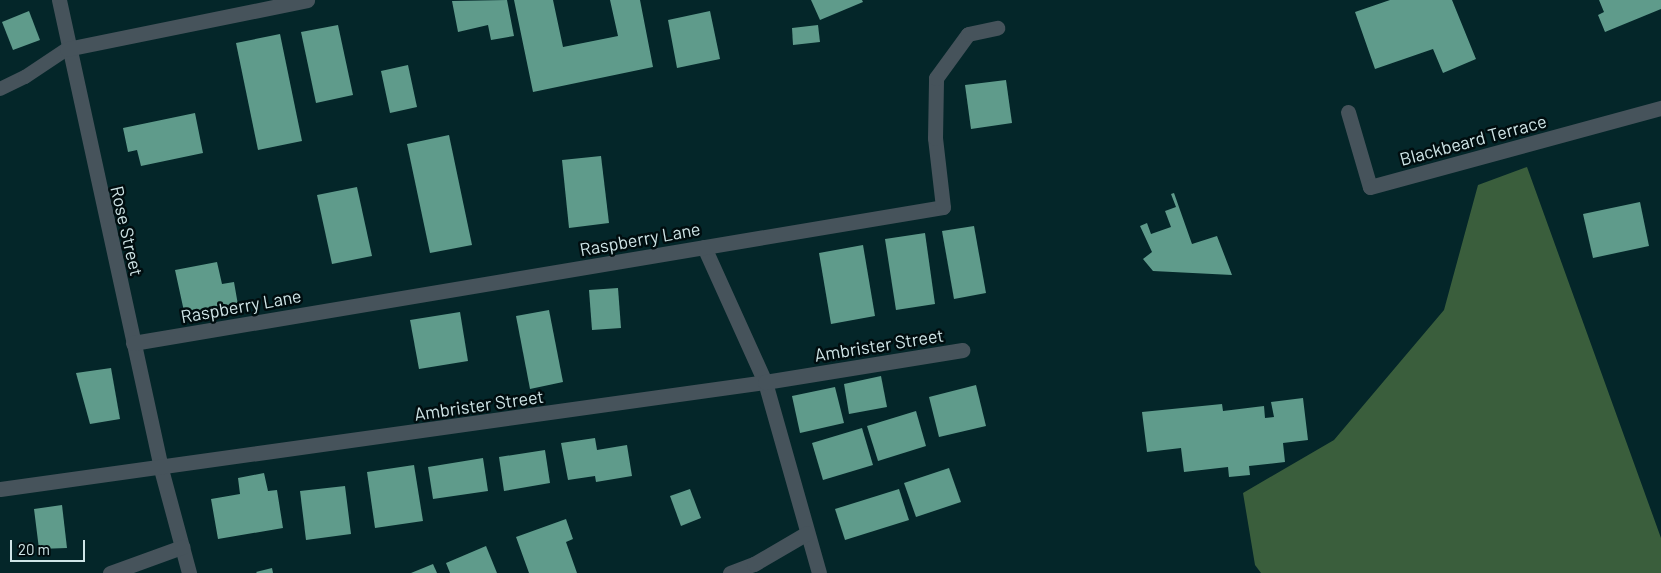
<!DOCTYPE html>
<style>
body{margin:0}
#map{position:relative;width:1661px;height:573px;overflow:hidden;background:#042629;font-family:Barlow,sans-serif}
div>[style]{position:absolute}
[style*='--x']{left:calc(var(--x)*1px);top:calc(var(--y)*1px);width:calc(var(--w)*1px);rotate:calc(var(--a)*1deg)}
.forest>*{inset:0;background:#3a5e3c}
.building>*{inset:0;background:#5f9b8b}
.service>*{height:14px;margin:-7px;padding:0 7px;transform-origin:7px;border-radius:7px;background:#46535b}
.minor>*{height:15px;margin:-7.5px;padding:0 7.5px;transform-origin:7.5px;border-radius:7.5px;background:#46535b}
span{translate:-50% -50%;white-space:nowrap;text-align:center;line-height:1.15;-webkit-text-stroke:5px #000d0f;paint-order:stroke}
.street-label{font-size:18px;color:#cfe5e7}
.scale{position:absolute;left:10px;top:540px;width:75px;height:22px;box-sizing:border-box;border:2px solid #cfe5e7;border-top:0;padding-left:6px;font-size:15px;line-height:18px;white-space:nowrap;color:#cfe5e7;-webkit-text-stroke:4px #000d0f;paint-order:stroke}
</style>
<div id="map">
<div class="forest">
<i style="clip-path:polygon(1527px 167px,1661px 538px,1661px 573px,1261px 573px,1255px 565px,1243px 493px,1334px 440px,1444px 310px,1478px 185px)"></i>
</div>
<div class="building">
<i style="clip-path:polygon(507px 0,514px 36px,491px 40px,488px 25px,458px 32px,452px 1px)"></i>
<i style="clip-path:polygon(514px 0,553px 0,563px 47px,618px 36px,610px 0,640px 0,653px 67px,533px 92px)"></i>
<i style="clip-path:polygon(811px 0,862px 0,863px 2px,820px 20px)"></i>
<i style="clip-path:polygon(1390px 0,1452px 0,1476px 59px,1443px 73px,1433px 49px,1375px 69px,1355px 12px)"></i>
<i style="clip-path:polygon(1599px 0,1661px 0,1661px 9px,1605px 32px,1598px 15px,1604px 12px)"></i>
<i style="clip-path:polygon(29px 11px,40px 40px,13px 50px,2px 22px)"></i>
<i style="clip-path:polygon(710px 11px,720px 59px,677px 68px,668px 20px)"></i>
<i style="clip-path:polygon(338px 25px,353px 95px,316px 103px,301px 32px)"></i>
<i style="clip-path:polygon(818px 25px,820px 42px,793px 45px,792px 28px)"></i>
<i style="clip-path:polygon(280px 34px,302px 141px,258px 150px,236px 43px)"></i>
<i style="clip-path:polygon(408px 65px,417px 107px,390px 113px,381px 71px)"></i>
<i style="clip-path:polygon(1006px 80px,1012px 123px,971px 129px,965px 85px)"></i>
<i style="clip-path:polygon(195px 113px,203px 153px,141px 166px,137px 150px,128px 152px,123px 128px)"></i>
<i style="clip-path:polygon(449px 135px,472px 245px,430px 253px,407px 144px)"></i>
<i style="clip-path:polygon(601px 156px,609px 223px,569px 228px,562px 160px)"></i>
<i style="clip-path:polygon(357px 187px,372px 256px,332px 264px,317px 195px)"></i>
<i style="clip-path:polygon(1174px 193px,1192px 244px,1217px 236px,1232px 275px,1153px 271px,1143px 259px,1152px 252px,1140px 226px,1147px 223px,1151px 234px,1171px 227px,1165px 211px,1176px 207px,1171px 194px)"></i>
<i style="clip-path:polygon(1640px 202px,1649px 246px,1593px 258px,1583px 214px)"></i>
<i style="clip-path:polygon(974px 226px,986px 293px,954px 299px,942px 231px)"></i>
<i style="clip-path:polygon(925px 233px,935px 304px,896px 310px,885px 239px)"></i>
<i style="clip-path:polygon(863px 245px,875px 316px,831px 324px,819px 253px)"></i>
<i style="clip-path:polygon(217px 262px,222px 284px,234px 282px,238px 305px,185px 316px,175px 270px)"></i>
<i style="clip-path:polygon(618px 288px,621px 328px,592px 330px,589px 290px)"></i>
<i style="clip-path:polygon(549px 310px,563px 382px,530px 389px,516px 316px)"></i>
<i style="clip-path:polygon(460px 312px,468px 361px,419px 369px,410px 320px)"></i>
<i style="clip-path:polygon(111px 368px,120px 419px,90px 424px,76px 373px)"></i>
<i style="clip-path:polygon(881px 376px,887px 407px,849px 414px,844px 384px)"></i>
<i style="clip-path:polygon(976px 385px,986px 426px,939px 437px,929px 397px)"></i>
<i style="clip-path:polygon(835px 387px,844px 423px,800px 433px,792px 396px)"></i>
<i style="clip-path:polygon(1303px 398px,1308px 440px,1283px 443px,1285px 462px,1249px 466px,1250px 475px,1229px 477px,1228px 467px,1184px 472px,1181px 448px,1147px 452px,1142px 412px,1222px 404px,1223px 411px,1264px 406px,1265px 418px,1274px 417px,1271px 402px)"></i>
<i style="clip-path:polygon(916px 411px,926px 446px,878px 461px,867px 426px)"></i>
<i style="clip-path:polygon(862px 428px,873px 465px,823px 480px,812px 443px)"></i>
<i style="clip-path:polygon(595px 438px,597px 450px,627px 445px,632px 476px,596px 482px,595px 476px,568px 480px,561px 443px)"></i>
<i style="clip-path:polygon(545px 450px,550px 483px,504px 491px,499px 457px)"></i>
<i style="clip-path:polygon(483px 458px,488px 491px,433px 499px,428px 467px)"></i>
<i style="clip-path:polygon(414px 465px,423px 521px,375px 528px,367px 472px)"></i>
<i style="clip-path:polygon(949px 468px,961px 502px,916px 517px,904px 483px)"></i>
<i style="clip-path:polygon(264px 473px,268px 491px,277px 490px,283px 528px,218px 539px,211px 499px,240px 494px,238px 478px)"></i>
<i style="clip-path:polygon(345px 486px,351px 534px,306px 540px,300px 491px)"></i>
<i style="clip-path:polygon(690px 489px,701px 518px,681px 526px,670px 496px)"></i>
<i style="clip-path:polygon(899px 489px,909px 520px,845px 540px,835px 509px)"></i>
<i style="clip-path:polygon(62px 505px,67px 548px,39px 549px,34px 509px)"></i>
<i style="clip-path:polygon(566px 519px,573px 539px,566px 542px,577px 573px,529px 573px,516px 537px)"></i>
<i style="clip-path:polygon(486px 546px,497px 573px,450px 573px,446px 563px)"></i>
<i style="clip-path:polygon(433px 564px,437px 573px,411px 573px)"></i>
<i style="clip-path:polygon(272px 568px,273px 573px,257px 573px,256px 572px)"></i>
</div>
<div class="service">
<i style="--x:0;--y:89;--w:28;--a:-26"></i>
<i style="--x:25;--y:77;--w:50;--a:-33.7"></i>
</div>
<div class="minor">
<i style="--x:59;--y:0;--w:480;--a:77.7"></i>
<i style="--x:161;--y:469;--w:108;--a:74.9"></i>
<i style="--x:67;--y:49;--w:245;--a:-11.5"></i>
<i style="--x:1348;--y:112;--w:78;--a:73.7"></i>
<i style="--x:1370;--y:187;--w:302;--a:-15.2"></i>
<i style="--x:704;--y:247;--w:148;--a:65.7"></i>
<i style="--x:765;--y:382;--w:198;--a:74.2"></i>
<i style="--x:133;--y:343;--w:821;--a:-9.53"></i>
<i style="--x:943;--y:207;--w:69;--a:-96.6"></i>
<i style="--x:935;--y:138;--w:60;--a:-89"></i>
<i style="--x:936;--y:78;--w:54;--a:-54"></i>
<i style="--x:968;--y:34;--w:30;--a:-12"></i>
<i style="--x:0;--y:489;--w:772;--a:-7.96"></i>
<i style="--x:765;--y:382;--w:200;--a:-9.2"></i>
<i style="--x:110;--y:573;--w:77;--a:-19.9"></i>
<i style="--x:730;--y:573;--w:26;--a:-21"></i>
<i style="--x:754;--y:564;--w:61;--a:-30.3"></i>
</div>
<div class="street-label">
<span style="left:1473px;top:140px;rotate:-15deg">Blackbeard Terrace</span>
<span style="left:127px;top:231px;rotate:77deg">Rose Street</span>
<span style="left:640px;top:239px;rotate:-10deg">Raspberry Lane</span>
<span style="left:241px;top:306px;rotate:-10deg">Raspberry Lane</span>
<span style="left:879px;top:345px;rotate:-9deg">Ambrister Street</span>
<span style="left:479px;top:405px;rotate:-8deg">Ambrister Street</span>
</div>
<div class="scale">20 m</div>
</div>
